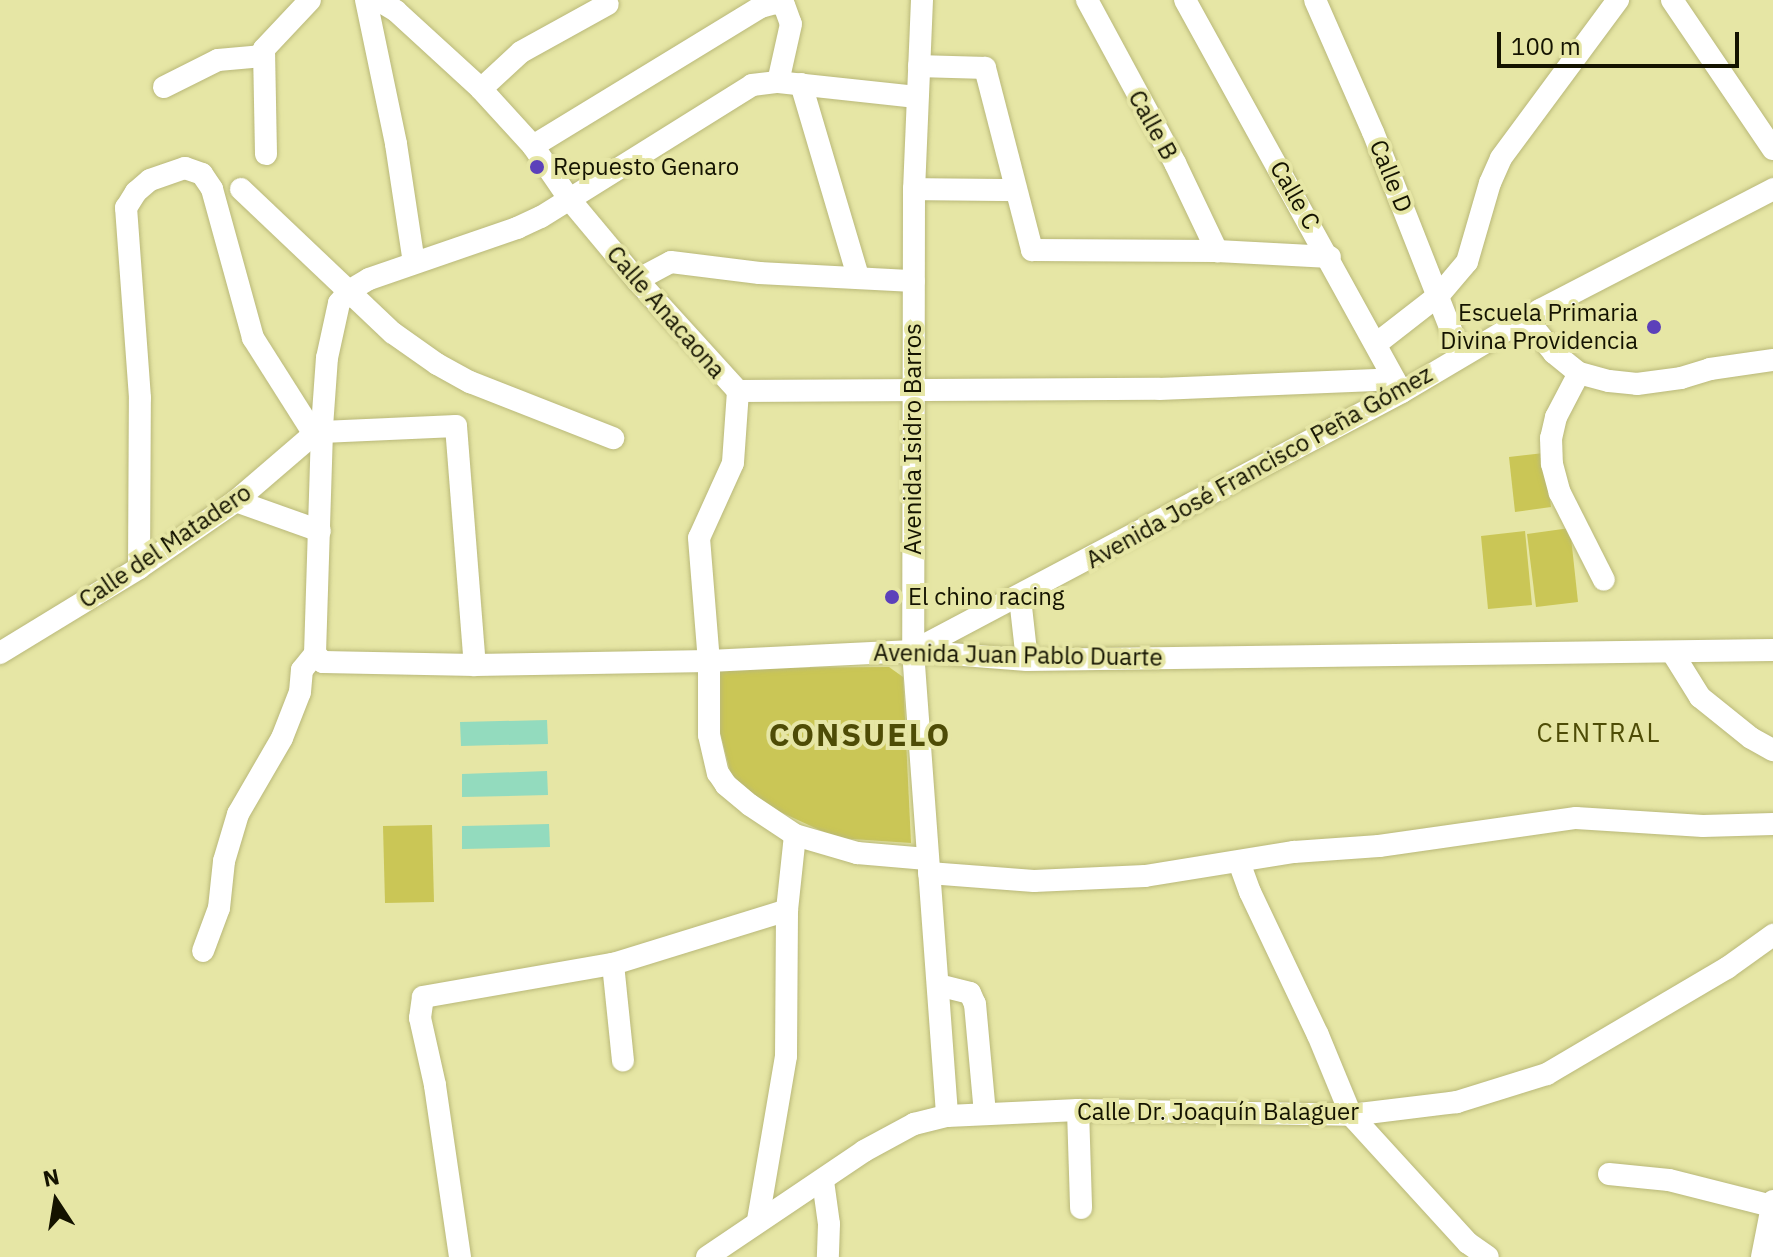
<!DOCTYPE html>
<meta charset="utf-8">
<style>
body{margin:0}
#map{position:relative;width:1773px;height:1257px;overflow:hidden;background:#e6e6a5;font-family:"IBM Plex Sans",sans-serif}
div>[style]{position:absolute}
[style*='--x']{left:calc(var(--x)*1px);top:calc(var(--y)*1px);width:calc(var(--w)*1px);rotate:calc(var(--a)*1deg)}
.green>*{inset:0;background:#cac656}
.building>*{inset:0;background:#93dbbe}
.roads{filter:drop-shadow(0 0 2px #b9b879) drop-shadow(0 0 2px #b9b879)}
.minor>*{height:22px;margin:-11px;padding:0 11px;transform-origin:11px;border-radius:11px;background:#fff}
.dots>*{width:22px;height:22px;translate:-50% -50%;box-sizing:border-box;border:4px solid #e6e6a5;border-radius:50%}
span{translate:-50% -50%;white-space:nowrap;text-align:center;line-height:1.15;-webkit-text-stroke:8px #e6e6a5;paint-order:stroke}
.street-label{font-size:24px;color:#141300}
.poi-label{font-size:24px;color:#141300}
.left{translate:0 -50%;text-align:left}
.right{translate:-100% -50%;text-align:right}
.neighbourhood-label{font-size:26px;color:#4e4c06;letter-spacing:2px}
.district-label{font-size:32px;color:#4e4c06;font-weight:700;letter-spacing:2px}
.north{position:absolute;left:16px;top:1161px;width:80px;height:80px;-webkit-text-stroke:6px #e6e6a5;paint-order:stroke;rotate:348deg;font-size:22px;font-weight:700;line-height:32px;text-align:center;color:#141300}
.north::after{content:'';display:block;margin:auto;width:28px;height:36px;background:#141300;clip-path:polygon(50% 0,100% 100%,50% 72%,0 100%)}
.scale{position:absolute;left:1497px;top:32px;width:242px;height:36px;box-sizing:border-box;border:4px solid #141300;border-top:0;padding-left:10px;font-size:24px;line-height:28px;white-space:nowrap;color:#141300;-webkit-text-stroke:6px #e6e6a5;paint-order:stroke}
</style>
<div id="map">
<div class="green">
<i style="clip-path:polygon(1544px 453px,1551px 507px,1515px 512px,1509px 457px)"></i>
<i style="clip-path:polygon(1570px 528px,1578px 602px,1536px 607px,1527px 534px)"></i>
<i style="clip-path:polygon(1525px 531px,1532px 605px,1488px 609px,1481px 536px)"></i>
<i style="clip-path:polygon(889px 667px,903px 677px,911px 843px,837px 838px,759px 802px,732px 778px,720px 732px,719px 668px)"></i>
<i style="clip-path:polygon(432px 825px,434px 902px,385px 903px,383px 826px)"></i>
</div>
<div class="building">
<i style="clip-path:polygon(547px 720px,548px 744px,461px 746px,460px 722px)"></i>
<i style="clip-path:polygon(547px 771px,548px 795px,462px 797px,462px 774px)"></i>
<i style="clip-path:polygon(549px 824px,550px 847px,462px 849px,462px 826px)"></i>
</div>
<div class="roads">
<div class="minor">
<i style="--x:366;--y:0;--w:147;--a:78.2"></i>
<i style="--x:396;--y:144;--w:120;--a:81.4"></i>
<i style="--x:378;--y:0;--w:21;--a:31"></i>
<i style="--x:396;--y:11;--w:115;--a:42.5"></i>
<i style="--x:481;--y:89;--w:77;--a:47.6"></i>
<i style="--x:533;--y:146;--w:65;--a:55.6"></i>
<i style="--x:570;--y:200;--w:104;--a:50.1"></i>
<i style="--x:637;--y:280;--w:150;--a:47.7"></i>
<i style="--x:738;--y:391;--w:421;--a:-0.3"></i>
<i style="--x:1159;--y:389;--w:235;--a:-2.4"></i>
<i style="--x:922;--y:0;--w:189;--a:92.4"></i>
<i style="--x:914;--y:189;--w:462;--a:90.1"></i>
<i style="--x:913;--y:651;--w:466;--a:85.8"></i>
<i style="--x:1087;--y:0;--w:185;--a:61.6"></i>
<i style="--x:1175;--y:163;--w:98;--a:64.5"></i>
<i style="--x:1185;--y:0;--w:447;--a:61.1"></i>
<i style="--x:1315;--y:0;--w:144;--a:66.3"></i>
<i style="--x:1373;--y:132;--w:240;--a:68.5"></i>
<i style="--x:1672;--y:0;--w:180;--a:55.9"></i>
<i style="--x:919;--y:66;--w:66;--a:1.7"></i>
<i style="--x:985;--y:68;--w:188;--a:75.5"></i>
<i style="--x:1032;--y:250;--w:185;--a:0.3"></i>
<i style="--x:1217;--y:251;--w:113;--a:3"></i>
<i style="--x:801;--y:84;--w:201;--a:73.5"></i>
<i style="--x:164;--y:87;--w:60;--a:-26.6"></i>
<i style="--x:218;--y:60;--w:45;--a:-5.1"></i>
<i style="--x:481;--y:89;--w:54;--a:-42.8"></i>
<i style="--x:521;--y:52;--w:99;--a:-28.9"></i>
<i style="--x:533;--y:146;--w:267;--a:-31.4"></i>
<i style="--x:761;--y:7;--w:15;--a:-16"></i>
<i style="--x:775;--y:3;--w:9;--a:13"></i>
<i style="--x:784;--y:5;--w:20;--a:70"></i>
<i style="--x:791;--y:24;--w:59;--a:102.6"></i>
<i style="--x:266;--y:154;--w:105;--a:-91.1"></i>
<i style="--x:264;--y:49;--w:67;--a:-46.8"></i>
<i style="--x:241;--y:189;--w:209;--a:43.5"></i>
<i style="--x:393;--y:333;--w:54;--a:35.2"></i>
<i style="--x:437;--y:364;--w:38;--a:29"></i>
<i style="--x:470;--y:382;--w:154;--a:21.4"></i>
<i style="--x:914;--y:189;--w:102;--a:0.6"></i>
<i style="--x:637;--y:280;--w:38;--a:-28"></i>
<i style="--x:671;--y:262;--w:89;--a:7.1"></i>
<i style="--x:759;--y:273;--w:155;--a:3"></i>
<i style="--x:1526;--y:318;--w:45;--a:51.3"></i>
<i style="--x:1554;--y:353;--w:32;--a:39"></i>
<i style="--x:1579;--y:373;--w:31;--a:15"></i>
<i style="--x:1609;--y:381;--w:28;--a:6"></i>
<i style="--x:1637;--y:384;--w:44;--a:-7.8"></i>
<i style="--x:1681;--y:378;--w:30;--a:-17"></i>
<i style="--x:1710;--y:369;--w:64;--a:-8.1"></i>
<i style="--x:1376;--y:344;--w:80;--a:-37.9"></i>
<i style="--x:1439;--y:295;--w:43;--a:-49.7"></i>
<i style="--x:1467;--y:262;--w:82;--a:-73.8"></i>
<i style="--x:1490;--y:183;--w:27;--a:-66"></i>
<i style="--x:1501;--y:158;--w:197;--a:-53.5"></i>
<i style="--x:1579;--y:373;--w:50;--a:117.6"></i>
<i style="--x:1556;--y:417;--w:22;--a:103"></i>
<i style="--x:1551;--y:438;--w:26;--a:88"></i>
<i style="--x:1552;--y:464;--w:30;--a:75"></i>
<i style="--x:1560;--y:493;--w:97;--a:63.2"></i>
<i style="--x:738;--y:391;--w:72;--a:94"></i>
<i style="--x:733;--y:463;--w:82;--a:114.4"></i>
<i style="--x:699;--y:538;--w:123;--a:85.4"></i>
<i style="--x:709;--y:661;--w:74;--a:90"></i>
<i style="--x:709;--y:735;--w:39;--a:77"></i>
<i style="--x:718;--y:773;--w:14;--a:56"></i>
<i style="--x:726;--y:785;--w:31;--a:40"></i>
<i style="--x:750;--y:805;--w:54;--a:33.7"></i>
<i style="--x:795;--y:835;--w:65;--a:16.2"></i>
<i style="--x:857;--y:853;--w:70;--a:4.9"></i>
<i style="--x:322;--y:432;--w:134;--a:-2.6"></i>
<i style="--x:456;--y:426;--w:240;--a:85.5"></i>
<i style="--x:236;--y:501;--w:89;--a:19.7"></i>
<i style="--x:139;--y:568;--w:170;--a:-89.7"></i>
<i style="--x:140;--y:398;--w:191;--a:-94.2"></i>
<i style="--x:126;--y:208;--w:19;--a:-58"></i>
<i style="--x:136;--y:192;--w:18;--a:-41"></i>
<i style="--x:150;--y:180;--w:37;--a:-19"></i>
<i style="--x:185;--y:168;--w:18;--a:19"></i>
<i style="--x:202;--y:174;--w:18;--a:56"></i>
<i style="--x:212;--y:189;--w:155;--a:74.6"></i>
<i style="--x:253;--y:338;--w:114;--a:57.6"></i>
<i style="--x:1020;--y:598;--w:62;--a:83.6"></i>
<i style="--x:915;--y:650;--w:551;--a:-27.91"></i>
<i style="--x:1402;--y:392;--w:161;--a:-30.7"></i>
<i style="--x:1540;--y:310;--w:263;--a:-27.4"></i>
<i style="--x:1672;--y:652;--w:53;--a:58.1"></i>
<i style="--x:1700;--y:697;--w:65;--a:38.8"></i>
<i style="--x:1751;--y:738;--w:25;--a:29"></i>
<i style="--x:0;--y:653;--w:163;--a:-31.4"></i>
<i style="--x:139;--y:568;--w:118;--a:-34.6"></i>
<i style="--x:236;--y:501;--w:113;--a:-40.7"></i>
<i style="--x:315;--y:654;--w:11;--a:45"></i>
<i style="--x:323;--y:662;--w:152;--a:1.1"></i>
<i style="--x:475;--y:665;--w:234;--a:-1"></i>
<i style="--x:709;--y:661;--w:204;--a:-2.8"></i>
<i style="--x:913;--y:651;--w:114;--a:4.5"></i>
<i style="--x:1027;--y:660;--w:746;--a:-0.77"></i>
<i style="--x:1239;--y:862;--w:32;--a:70"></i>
<i style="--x:1250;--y:892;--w:158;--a:64.6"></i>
<i style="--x:1318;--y:1035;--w:87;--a:67.6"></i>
<i style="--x:1351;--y:1115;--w:173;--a:47.6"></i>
<i style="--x:1468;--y:1243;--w:24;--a:35"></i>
<i style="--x:929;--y:873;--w:105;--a:4.4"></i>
<i style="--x:1034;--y:881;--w:111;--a:-2.6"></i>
<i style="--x:1145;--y:876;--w:151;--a:-9.2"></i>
<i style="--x:1294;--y:852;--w:85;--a:-4"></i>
<i style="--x:1379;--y:846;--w:199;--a:-8.1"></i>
<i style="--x:1576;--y:818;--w:127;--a:3.6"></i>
<i style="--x:1703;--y:826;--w:70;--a:-1.6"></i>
<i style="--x:203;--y:951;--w:46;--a:-69.6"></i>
<i style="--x:219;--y:908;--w:47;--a:-83.9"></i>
<i style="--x:224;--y:861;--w:49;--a:-73.4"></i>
<i style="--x:238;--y:814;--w:88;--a:-59.9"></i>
<i style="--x:282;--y:738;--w:49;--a:-68.6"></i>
<i style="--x:300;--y:692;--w:22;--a:-85"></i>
<i style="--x:302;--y:670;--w:21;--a:-51"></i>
<i style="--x:315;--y:654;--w:227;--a:-88.2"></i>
<i style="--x:322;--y:427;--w:69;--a:-85.9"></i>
<i style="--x:327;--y:358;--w:56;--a:-77.7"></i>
<i style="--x:339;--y:303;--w:16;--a:-50"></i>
<i style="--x:349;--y:291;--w:23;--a:-31"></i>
<i style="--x:369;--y:279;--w:157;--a:-19"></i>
<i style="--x:517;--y:228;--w:26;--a:-25"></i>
<i style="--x:541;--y:217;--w:249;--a:-32"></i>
<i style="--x:752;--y:85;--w:26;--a:-7"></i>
<i style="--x:778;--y:82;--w:140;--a:6.2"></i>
<i style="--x:613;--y:964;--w:97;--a:84.1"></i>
<i style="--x:938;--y:985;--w:33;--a:14"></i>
<i style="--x:970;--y:993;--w:12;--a:66"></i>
<i style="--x:975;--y:1004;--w:110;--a:84.8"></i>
<i style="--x:1078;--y:1110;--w:98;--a:88.2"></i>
<i style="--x:1609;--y:1174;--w:60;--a:5.7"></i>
<i style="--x:1669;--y:1180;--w:106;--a:14.2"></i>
<i style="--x:823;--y:1181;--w:43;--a:82.1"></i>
<i style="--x:829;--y:1224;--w:33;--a:92"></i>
<i style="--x:758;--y:1220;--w:166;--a:-80.3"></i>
<i style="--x:786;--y:1056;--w:146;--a:-89.6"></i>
<i style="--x:787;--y:910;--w:75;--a:-83.9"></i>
<i style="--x:460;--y:1257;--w:174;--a:-98.3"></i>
<i style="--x:435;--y:1085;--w:69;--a:-102.6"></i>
<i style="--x:420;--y:1018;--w:21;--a:-82"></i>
<i style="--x:423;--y:997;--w:193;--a:-9.9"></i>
<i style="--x:613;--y:964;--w:182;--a:-17.2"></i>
<i style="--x:707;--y:1257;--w:189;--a:-34"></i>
<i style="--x:864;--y:1151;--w:57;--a:-28.4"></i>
<i style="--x:914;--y:1124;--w:34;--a:-14"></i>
<i style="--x:947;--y:1116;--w:131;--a:-2.6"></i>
<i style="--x:1078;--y:1110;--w:273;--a:1"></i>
<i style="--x:1351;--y:1115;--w:107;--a:-7"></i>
<i style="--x:1457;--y:1102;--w:94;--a:-17.3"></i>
<i style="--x:1547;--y:1074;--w:209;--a:-30.5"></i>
<i style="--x:1727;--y:968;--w:57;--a:-35.7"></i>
<i style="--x:1762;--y:1257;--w:57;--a:-78.9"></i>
</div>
</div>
<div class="dots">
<i style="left:537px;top:167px;background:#5c41ba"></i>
<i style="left:1654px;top:327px;background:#5c41ba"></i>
<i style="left:892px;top:597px;background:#5c41ba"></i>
</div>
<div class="street-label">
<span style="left:1153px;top:125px;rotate:61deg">Calle B</span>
<span style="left:1391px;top:176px;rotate:68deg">Calle D</span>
<span style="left:1295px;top:195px;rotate:60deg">Calle C</span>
<span style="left:666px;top:312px;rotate:49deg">Calle Anacaona</span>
<span style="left:913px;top:439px;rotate:-90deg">Avenida Isidro Barros</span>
<span style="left:1259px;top:467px;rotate:-29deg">Avenida José Francisco Peña Gómez</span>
<span style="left:165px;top:546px;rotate:-34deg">Calle del Matadero</span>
<span style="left:1018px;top:655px;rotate:1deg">Avenida Juan Pablo Duarte</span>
<span style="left:1218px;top:1112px">Calle Dr. Joaquín Balaguer</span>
</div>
<div class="poi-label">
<span class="left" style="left:553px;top:167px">Repuesto Genaro</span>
<span class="right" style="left:1638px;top:327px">Escuela Primaria<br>Divina Providencia</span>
<span class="left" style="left:908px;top:597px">El chino racing</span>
</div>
<div class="neighbourhood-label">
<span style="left:1599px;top:733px">CENTRAL</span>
</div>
<div class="district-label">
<span style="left:860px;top:734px">CONSUELO</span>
</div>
<div class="north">N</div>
<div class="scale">100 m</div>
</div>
